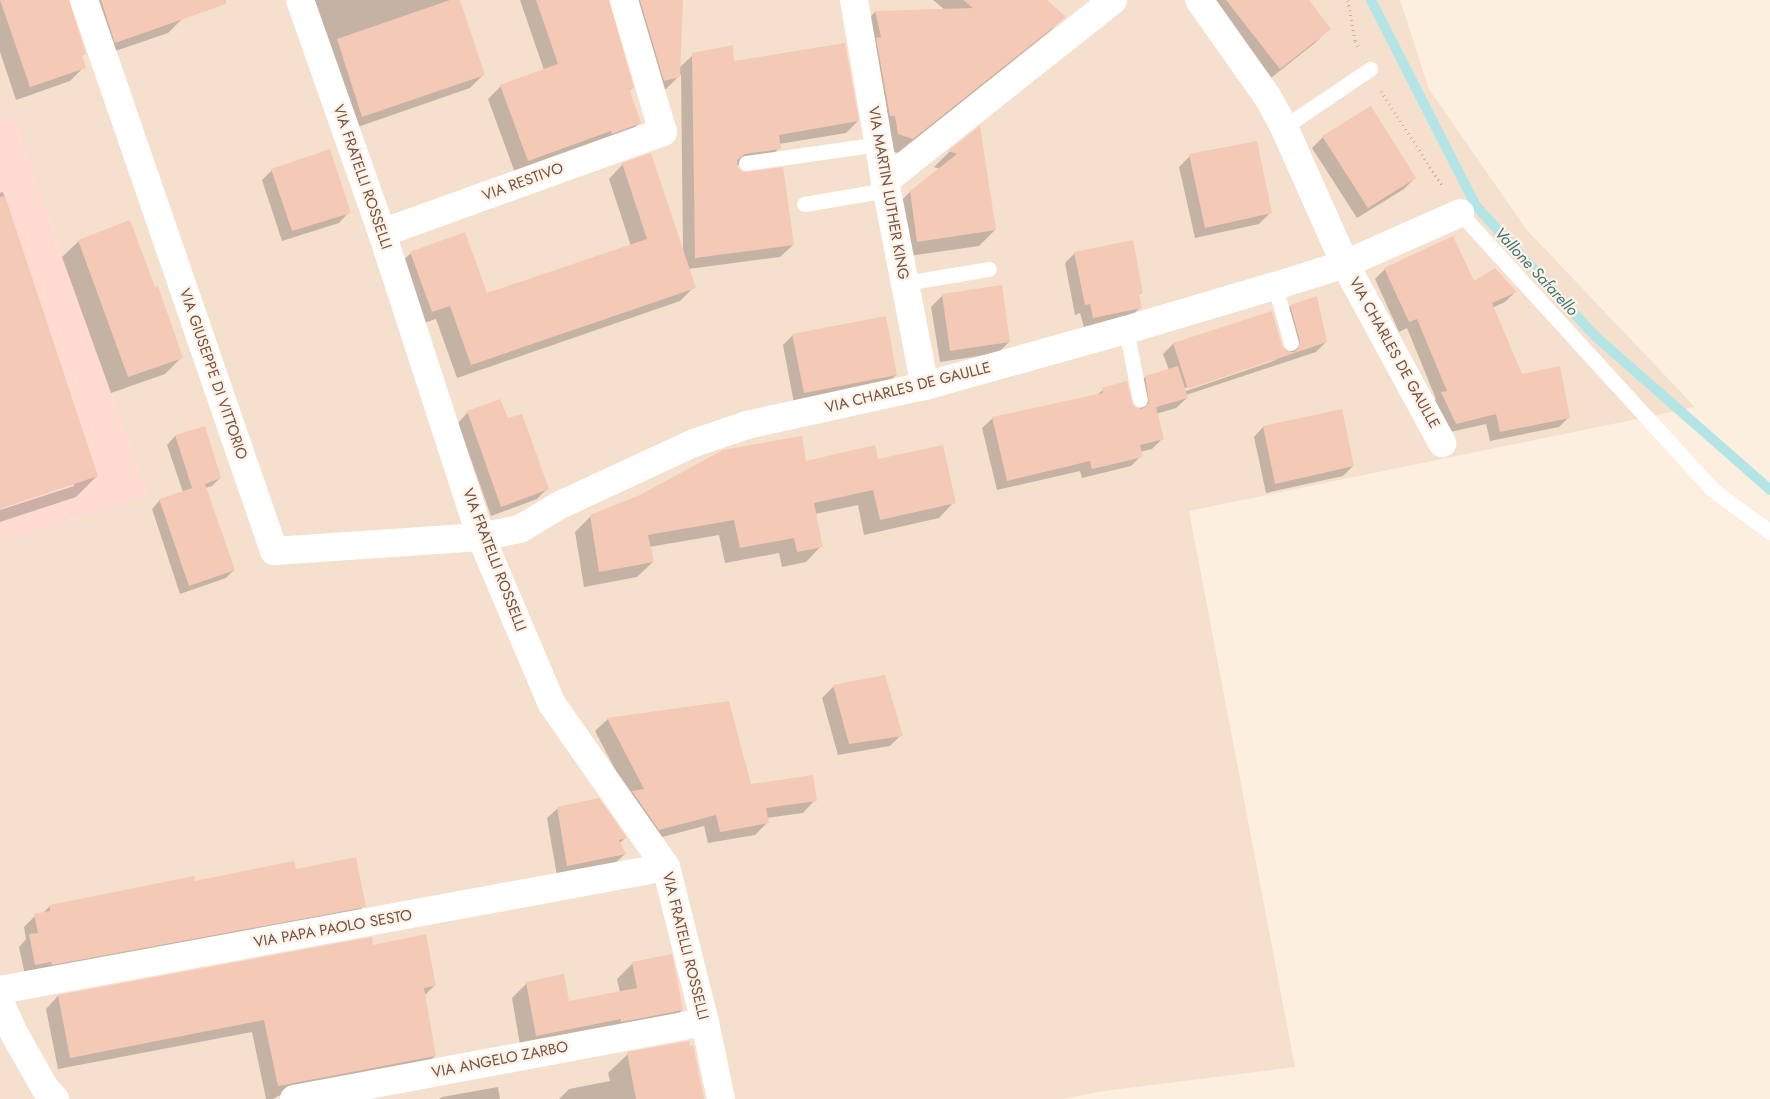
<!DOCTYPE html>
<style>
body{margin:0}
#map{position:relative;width:1770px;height:1099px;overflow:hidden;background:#fdefe0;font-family:Jost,sans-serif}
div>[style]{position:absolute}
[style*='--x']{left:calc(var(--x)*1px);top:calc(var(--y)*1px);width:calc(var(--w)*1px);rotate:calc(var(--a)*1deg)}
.residential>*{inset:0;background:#f5e0ce}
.commercial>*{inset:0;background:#ffdbd2}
.shadow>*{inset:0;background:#0003}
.stream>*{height:10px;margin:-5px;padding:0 5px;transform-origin:5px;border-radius:5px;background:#b3e5e7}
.building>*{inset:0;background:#f4c9b6}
.path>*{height:3px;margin-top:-1.5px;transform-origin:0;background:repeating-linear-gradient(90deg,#d9ac99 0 1px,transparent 0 5px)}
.service>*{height:15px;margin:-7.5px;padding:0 7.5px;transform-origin:7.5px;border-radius:7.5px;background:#fff}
.minor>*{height:28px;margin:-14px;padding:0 14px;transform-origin:14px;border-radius:14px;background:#fff}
span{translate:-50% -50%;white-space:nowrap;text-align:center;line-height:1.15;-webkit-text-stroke:4.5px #fff3e7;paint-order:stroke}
.street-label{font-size:15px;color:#755246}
.water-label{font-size:16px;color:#39777c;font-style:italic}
</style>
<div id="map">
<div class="residential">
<i style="clip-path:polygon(0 0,1400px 0,1429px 89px,1526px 229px,1695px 407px,1189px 511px,1295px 1067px,1104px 1091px,1064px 1099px,0 1099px)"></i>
</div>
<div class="commercial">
<i style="clip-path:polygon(14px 116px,149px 496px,0 542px,0 120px)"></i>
</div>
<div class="shadow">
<i style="clip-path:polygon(0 0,68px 0,85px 53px,81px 57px,84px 67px,70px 81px,16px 100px,0 52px)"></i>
<i style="clip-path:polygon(76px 0,176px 0,182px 19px,168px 33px,101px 56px)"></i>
<i style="clip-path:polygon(310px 0,459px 0,484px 74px,470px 88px,349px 130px)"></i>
<i style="clip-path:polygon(520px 0,608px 0,632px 88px,629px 91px,639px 123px,626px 136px,515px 173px,488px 99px,501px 86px,544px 70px)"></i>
<i style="clip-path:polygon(619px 0,682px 0,679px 68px,693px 55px,732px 63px,858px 121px,846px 133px,779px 144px,779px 148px,767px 160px,737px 165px,737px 169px,793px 245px,780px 257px,688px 269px,694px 287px,680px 301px,457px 378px,436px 319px,418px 325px,396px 267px,411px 253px,486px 294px,631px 246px,609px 179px,623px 164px,683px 251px,681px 74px,666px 89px,651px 93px)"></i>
<i style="clip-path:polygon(933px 0,1045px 0,1064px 17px,1050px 31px,898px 153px,884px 148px,861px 26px,875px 12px,945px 10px)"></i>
<i style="clip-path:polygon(1202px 0,1307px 0,1329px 29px,1315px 43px,1266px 82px)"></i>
<i style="clip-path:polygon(979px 128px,995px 230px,979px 246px,902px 257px,894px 208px,910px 192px,940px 169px,934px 167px,949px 152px)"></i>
<i style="clip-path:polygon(1323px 137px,1415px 178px,1404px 189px,1357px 218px,1312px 148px)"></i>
<i style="clip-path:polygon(1190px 156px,1270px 213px,1259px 224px,1195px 238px,1179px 167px)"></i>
<i style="clip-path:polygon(272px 170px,349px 212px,339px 223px,282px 241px,262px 180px)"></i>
<i style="clip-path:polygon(3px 192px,97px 476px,76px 497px,0 522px,0 510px,74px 486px,74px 483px,0 507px,0 193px)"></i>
<i style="clip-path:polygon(79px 241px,182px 357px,165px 374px,111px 393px,62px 257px)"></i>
<i style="clip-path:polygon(1075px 253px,1142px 292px,1138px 296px,1141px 307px,1130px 317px,1084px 327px,1080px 313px,1075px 315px,1065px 263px)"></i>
<i style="clip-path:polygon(1385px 269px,1473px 282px,1515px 292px,1505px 302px,1492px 308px,1522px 376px,1569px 417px,1559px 427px,1490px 441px,1486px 424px,1446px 433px,1432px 404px,1436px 399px,1407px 328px,1399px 332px,1375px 279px)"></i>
<i style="clip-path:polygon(942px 296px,1009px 342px,998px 353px,940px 362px,931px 307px)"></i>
<i style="clip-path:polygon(evenodd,1291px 306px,1326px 342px,1316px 352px,1186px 395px,1187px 398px,1176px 408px,1156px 414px,1162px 439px,1152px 449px,1140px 452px,1141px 456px,1131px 466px,1082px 478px,1080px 471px,997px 490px,982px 428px,993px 418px,1097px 395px,1103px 390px,1139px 409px,1135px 387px,1145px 377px,1169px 370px,1163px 354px,1173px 344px,1271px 312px,1281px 347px,1291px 353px,1280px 316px,1291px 306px,1275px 358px,1276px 360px,1183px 392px,1182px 389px,1275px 358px)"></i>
<i style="clip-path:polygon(793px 335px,896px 375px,886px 385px,794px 403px,783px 345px)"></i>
<i style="clip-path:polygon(468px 412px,547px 489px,537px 499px,491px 516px,458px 423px)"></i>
<i style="clip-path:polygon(1263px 427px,1353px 466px,1343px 476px,1266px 493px,1254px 437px)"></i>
<i style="clip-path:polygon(204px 428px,220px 478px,212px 486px,205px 488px,234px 570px,226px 578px,180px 594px,152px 509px,160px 500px,183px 492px,167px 445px,175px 436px)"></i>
<i style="clip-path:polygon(877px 461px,954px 502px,939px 518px,864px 535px,858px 505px,815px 514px,821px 546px,806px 562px,782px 567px,779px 553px,725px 563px,719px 535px,649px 547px,653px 562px,637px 577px,584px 587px,575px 532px,591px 516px,805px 462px)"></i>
<i style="clip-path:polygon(884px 676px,901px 735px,890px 746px,838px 755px,822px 698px,833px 687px)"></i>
<i style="clip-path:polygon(728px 702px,750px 785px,815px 800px,803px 813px,766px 818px,767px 823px,755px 835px,708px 843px,704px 826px,647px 841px,629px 796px,595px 731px,608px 719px)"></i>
<i style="clip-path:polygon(558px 808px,625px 838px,620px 843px,625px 854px,614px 864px,557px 876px,547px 818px)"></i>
<i style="clip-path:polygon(295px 870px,364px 906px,353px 917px,25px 975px,19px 947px,26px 939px,24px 927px,35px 916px,42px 914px,50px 906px,194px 883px)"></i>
<i style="clip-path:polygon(671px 956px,682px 1010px,667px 1025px,521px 1051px,512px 998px,527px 983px,568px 1002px,620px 992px,617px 979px,632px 964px)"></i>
<i style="clip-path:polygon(435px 985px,424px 996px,435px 1056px,423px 1068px,278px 1096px,273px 1099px,266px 1099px,252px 1032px,58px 1069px,46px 1009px,58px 996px)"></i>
<i style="clip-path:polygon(628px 1054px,703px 1099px,559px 1099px,569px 1089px,610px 1081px,608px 1073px)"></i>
<i style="clip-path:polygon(498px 1087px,500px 1099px,439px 1099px,442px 1097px)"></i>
</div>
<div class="stream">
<i style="--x:1371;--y:0;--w:231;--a:63"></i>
<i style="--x:1476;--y:206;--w:176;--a:47.5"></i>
<i style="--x:1595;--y:336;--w:233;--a:41.3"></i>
</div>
<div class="building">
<i style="clip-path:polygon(0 0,69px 0,86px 54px,82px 55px,86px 68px,30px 87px)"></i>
<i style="clip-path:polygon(101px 0,226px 0,226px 4px,115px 43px)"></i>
<i style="clip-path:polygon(450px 0,460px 0,485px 75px,362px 117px,337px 39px)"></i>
<i style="clip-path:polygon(536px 0,609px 0,634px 88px,629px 89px,641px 123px,612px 134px,611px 131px,528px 161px,500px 85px,558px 64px)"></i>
<i style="clip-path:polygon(640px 0,683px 0,680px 77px,664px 81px)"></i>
<i style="clip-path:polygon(963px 0,1047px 0,1066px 17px,913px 139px,898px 134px,895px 116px,890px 116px,876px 38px,881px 37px,875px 11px,973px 8px)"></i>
<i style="clip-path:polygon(1226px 0,1309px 0,1331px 29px,1280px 69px)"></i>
<i style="clip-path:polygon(845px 43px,859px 121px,779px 135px,781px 149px,745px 154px,737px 160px,738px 168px,743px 172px,783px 167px,794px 245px,695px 258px,692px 53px,733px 45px,734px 61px)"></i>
<i style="clip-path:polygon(1371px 106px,1416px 178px,1368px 208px,1322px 136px)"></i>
<i style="clip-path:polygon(980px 126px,996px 230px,917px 242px,910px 191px,957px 154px,948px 151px)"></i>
<i style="clip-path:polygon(1257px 141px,1272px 213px,1205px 228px,1189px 154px)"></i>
<i style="clip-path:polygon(330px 149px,351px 213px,292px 231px,271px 169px)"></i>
<i style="clip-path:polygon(651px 153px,696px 288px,471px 365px,450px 306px,432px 312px,410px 252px,465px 232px,487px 293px,647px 239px,622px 163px)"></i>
<i style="clip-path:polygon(5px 196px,98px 476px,0 509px,0 197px)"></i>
<i style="clip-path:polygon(130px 220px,155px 287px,158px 286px,183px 358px,128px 377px,78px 240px)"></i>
<i style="clip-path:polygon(1453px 236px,1474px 281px,1495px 268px,1517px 292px,1492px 303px,1522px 374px,1560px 366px,1570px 418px,1500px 432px,1496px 414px,1456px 424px,1441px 392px,1447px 391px,1417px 319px,1409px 322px,1384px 268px)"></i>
<i style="clip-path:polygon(1133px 240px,1143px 293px,1139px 294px,1142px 308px,1093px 318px,1090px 304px,1085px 305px,1074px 252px)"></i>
<i style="clip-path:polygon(1002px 285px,1010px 342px,950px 351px,942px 294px)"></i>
<i style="clip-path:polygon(1317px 296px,1327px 342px,1188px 389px,1173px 343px,1272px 311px,1282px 346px,1288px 352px,1294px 352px,1298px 349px,1300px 341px,1290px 305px)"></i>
<i style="clip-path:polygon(886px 316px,897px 375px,804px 393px,792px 334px)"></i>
<i style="clip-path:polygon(1178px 366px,1188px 398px,1156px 407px,1164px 439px,1140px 445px,1143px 457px,1092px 469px,1090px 461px,1007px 481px,992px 417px,1103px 393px,1102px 388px,1127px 381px,1133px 406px,1142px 409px,1149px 403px,1145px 376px)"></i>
<i style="clip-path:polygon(500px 399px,508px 418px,522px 414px,549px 489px,501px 507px,467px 411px)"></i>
<i style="clip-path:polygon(1342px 409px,1354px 466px,1275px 484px,1263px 426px)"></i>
<i style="clip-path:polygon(205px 426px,221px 478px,205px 484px,235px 570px,189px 586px,159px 499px,192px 488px,175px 435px)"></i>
<i style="clip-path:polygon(802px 436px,806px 461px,875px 445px,878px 459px,943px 445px,956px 503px,880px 520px,873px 490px,814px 503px,823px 547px,797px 552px,794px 538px,740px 548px,734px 520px,648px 535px,654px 562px,599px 572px,590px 515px,640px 495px,723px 450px)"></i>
<i style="clip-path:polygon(885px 675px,903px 736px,849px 744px,833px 685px)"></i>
<i style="clip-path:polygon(729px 701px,751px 784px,813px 775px,817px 801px,766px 808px,769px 823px,720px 832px,716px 815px,659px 830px,632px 791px,644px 789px,607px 718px)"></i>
<i style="clip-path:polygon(599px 798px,627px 838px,619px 840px,626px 854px,567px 866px,557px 807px)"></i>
<i style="clip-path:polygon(356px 857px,366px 907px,52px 965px,51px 962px,35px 965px,29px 934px,38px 933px,34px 914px,50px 911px,50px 905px,194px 876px,195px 881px,294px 861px,296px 869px)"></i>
<i style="clip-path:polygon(426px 934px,436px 986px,424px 988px,436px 1056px,278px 1086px,264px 1020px,70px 1058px,58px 995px,372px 937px,373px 945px)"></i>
<i style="clip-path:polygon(672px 954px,683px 1010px,621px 1022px,621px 1019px,536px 1036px,526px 982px,564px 974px,569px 1001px,637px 988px,632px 962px)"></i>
<i style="clip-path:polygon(689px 1041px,690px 1046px,693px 1045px,704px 1099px,636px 1099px,627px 1052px)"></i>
</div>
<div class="path">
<i style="--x:1348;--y:0;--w:42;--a:80.3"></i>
<i style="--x:1355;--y:41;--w:8;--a:60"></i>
<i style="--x:1381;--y:91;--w:114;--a:57.1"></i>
</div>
<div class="service">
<i style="--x:1284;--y:127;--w:104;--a:-34"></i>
<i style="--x:746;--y:163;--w:134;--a:-8.1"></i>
<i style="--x:804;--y:204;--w:84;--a:-9.6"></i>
<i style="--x:1460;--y:213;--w:375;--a:47.6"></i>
<i style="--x:1713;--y:490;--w:71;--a:36.4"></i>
<i style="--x:905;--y:283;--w:85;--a:-9.5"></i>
<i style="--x:1275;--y:286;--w:59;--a:74.3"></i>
<i style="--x:1126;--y:330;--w:71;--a:78.7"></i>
</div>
<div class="minor">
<i style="--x:84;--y:0;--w:583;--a:70.97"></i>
<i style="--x:274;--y:551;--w:207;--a:-3.9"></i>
<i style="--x:481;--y:537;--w:40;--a:-12"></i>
<i style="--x:520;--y:529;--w:44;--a:-31.2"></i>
<i style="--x:558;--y:506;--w:150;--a:-24.9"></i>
<i style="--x:694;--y:443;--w:56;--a:-18.8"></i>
<i style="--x:747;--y:425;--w:182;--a:-12.4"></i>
<i style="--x:925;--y:386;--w:209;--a:-15.6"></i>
<i style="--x:1126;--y:330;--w:155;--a:-16.5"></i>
<i style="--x:1275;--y:286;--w:73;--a:-17.4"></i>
<i style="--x:1345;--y:264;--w:126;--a:-23.9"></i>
<i style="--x:300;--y:0;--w:247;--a:70.6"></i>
<i style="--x:382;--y:233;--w:320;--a:72"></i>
<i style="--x:481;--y:537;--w:181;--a:67"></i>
<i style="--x:552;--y:704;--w:199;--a:55"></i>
<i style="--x:666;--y:867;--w:160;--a:75.9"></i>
<i style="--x:705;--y:1022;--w:79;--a:78.3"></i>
<i style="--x:854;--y:0;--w:184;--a:80.3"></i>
<i style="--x:885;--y:181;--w:209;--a:79"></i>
<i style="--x:1199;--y:0;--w:118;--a:54.7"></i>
<i style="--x:1267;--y:96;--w:35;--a:61"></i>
<i style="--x:1284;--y:127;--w:150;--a:66"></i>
<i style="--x:1345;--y:264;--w:204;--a:61.5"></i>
<i style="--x:885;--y:181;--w:291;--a:-38.4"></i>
<i style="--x:382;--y:233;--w:299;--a:-19.8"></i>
<i style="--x:663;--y:132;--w:138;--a:-106.5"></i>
<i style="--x:0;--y:990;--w:677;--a:-10.46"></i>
<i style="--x:0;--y:1002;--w:36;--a:66"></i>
<i style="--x:15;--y:1035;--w:61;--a:60.5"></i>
<i style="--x:45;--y:1088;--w:15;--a:48"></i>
<i style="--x:294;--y:1099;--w:418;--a:-10.6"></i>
</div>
<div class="street-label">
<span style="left:362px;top:177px;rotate:71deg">VIA FRATELLI ROSSELLI</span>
<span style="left:523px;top:182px;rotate:-20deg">VIA RESTIVO</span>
<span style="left:888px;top:193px;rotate:80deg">VIA MARTIN LUTHER KING</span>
<span style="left:1394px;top:353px;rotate:61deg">VIA CHARLES DE GAULLE</span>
<span style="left:213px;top:374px;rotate:71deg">VIA GIUSEPPE DI VITTORIO</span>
<span style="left:908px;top:388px;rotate:-14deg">VIA CHARLES DE GAULLE</span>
<span style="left:494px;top:560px;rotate:69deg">VIA FRATELLI ROSSELLI</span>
<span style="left:333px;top:929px;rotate:-10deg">VIA PAPA PAOLO SESTO</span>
<span style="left:685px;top:946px;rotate:76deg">VIA FRATELLI ROSSELLI</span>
<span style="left:500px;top:1060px;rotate:-11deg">VIA ANGELO ZARBO</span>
</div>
<div class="water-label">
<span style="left:1536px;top:272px;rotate:47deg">Vallone Safarello</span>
</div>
</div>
